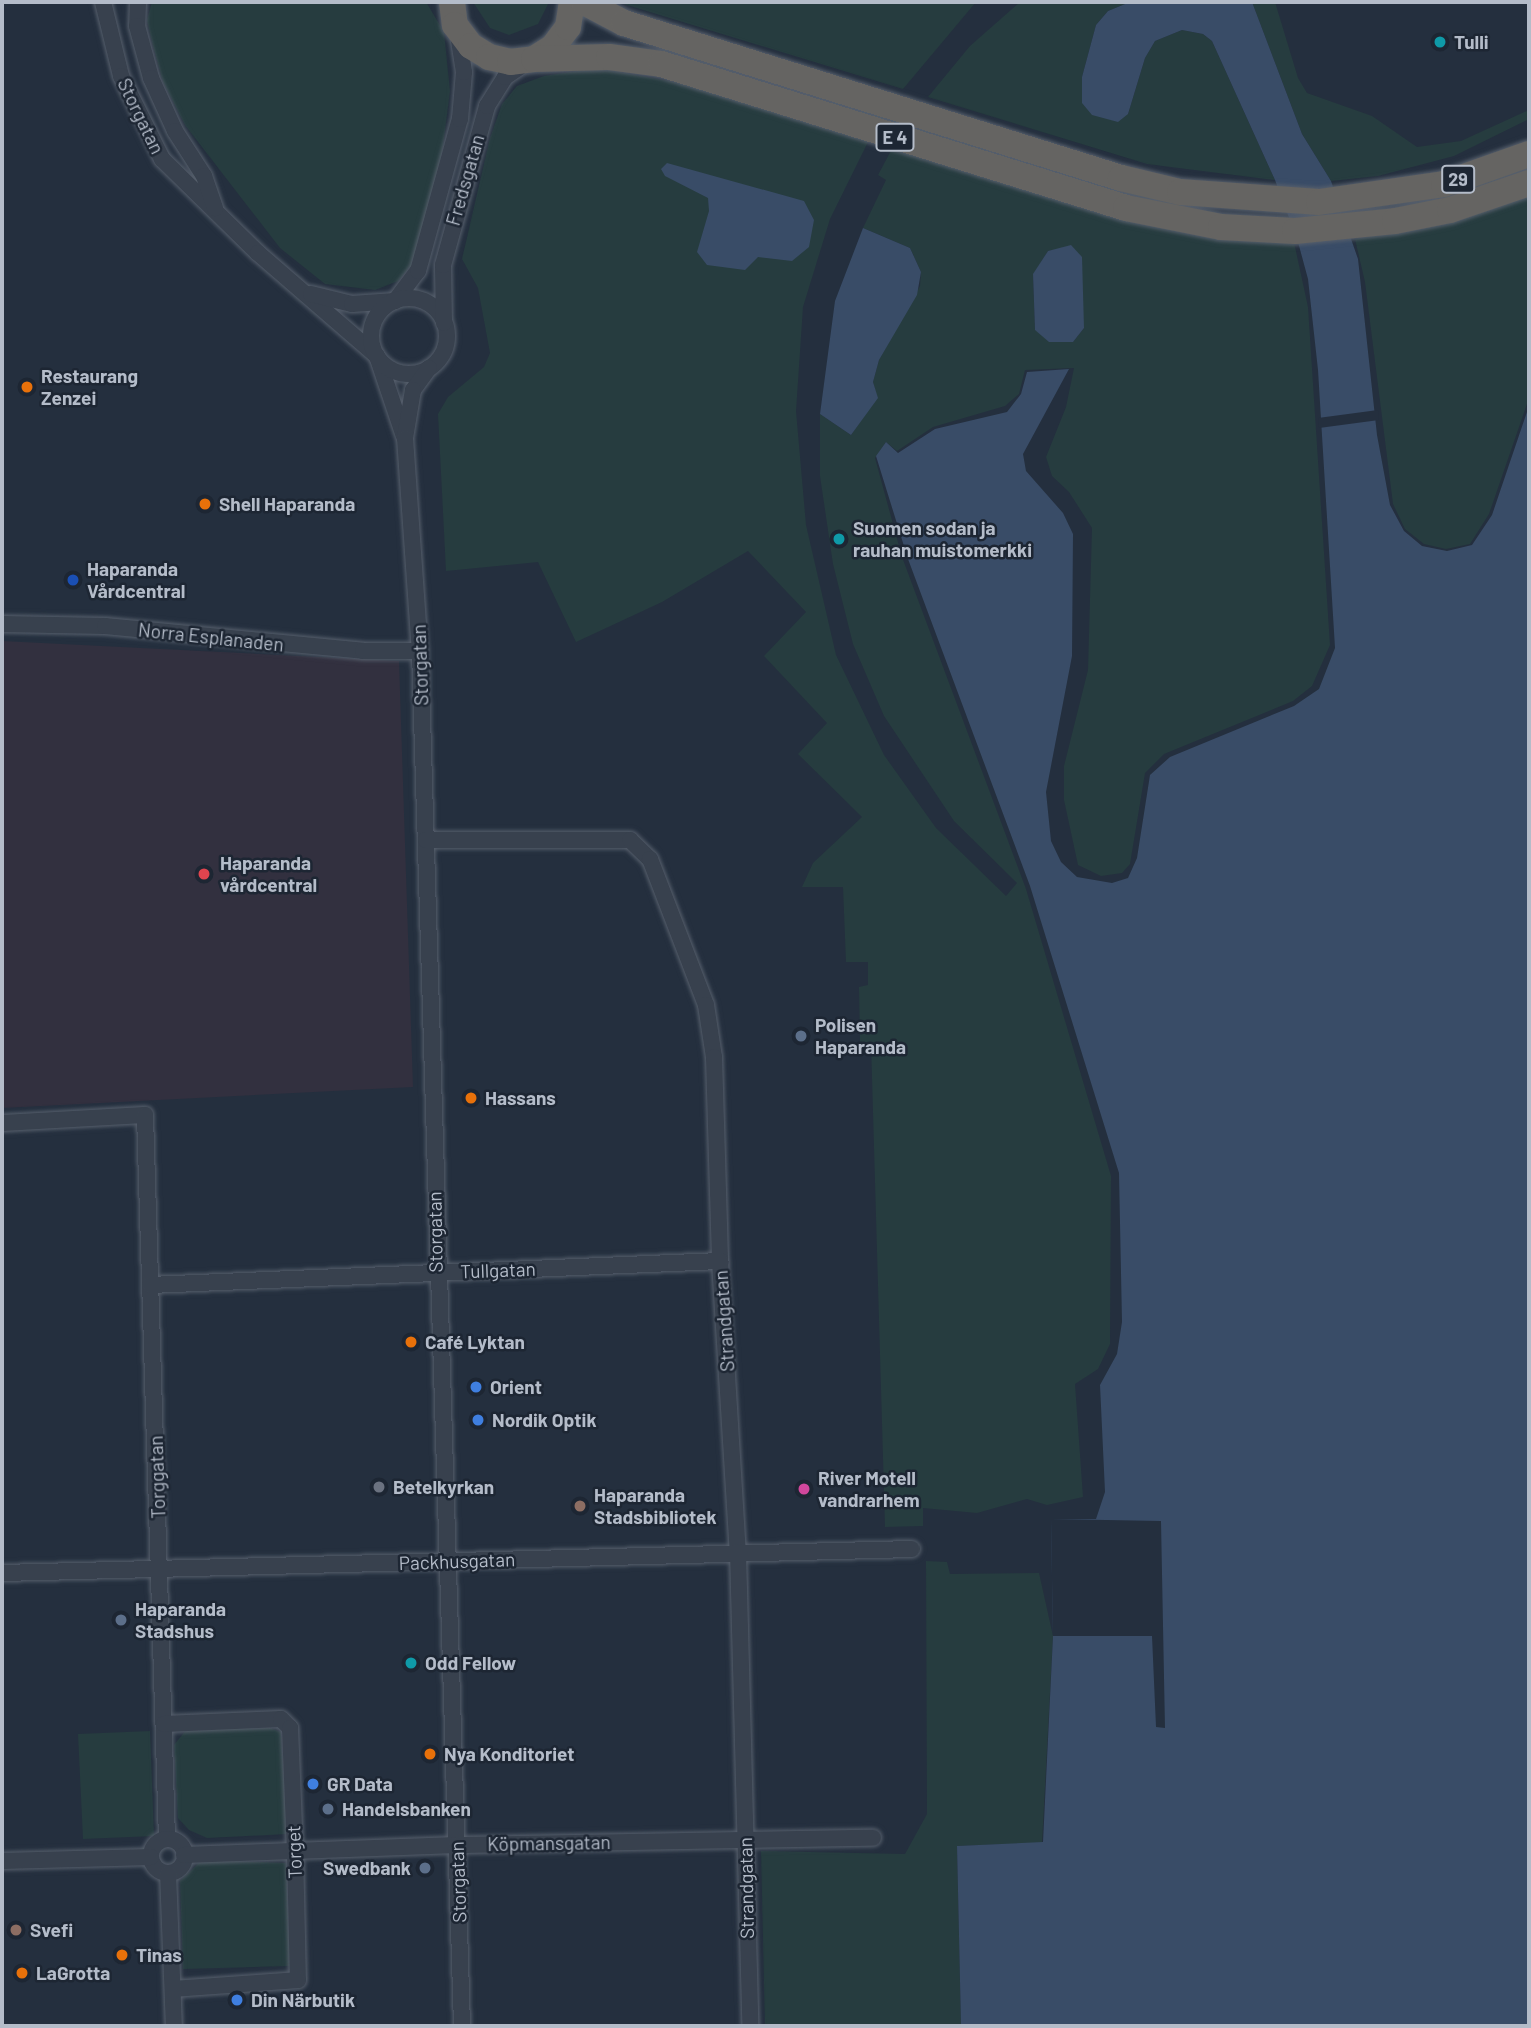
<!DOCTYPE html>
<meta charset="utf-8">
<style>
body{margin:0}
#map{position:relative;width:1531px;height:2028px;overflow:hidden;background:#242f3e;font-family:Barlow,sans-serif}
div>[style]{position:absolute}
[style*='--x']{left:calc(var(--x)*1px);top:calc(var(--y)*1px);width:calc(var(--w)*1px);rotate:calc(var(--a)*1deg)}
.medical>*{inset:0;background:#32303f}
.green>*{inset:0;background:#263c3f}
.water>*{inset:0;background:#394c67}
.pier>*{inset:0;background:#242f3e}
.roads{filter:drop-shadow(0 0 2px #565f6c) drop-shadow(0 0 2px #565f6c)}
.minor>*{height:16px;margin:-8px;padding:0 8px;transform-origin:8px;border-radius:8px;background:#38414e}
.minor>.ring{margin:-8px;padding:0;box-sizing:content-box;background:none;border:16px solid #38414e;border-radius:50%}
.trunk>*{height:26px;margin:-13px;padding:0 13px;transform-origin:13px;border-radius:13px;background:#656462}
.dots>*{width:19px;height:19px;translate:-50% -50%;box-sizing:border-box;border:4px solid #1d2633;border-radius:50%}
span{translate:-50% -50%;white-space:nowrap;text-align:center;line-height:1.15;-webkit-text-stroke:5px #1d2633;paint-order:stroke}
.shield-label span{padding:2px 5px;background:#1d2633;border:2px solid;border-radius:5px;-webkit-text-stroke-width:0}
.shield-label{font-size:18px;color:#b4bcc9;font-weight:700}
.poi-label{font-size:19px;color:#b4bcc9;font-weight:700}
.left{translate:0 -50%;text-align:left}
.right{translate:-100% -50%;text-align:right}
.street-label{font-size:19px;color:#b4bcc9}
.frame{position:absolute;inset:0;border:4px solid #b4bcc9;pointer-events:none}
</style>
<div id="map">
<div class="medical">
<i style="clip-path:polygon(2px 641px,399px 661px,413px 1087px,2px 1108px)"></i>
</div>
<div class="green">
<i style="clip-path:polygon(152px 2px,426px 2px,444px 32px,450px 91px,442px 154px,413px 263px,398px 281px,375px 290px,325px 284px,280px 248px,185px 125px,163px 82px,152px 42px,147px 20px)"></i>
<i style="clip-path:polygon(473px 2px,549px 2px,538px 24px,509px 35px,490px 28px)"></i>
<i style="clip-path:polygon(617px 2px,976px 2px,903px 89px)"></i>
<i style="clip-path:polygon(1020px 2px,1130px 2px,1108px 11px,1096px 25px,1082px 77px,1128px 114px,1145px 58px,1155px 41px,1182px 30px,1203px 34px,1212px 41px,1275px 180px,1147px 164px,928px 97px,970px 46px)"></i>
<i style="clip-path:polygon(1252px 2px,1275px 2px,1298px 78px,1307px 93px,1372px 116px,1417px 147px,1461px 141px,1529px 110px,1529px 119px,1454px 156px,1378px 176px,1331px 181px,1302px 134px)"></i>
<i style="clip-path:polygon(evenodd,597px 68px,691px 85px,869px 140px,830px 219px,803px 307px,796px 411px,806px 525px,836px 655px,884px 755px,936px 828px,1006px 896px,1017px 883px,954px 821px,884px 716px,853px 644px,833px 564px,820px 476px,820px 414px,851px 435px,877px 398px,873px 382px,879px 360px,920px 286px,921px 272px,910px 248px,863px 228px,886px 180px,878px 175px,893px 147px,1294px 242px,1308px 307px,1330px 645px,1312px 686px,1293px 701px,1164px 754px,1145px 773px,1130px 864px,1122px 873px,1101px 876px,1078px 865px,1064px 800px,1064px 766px,1088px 670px,1092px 528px,1069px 492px,1052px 476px,1046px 457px,1066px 407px,1074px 368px,1025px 370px,1019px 394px,1005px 406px,933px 427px,897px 451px,886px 442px,875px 458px,902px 557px,1026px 889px,1111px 1176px,1110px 1344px,1098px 1369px,1075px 1384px,1083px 1497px,1047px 1505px,1027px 1499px,977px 1513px,923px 1508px,923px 1526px,885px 1527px,871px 1043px,860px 1043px,859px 987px,868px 985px,868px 962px,846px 962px,843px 887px,802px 887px,813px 863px,862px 817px,798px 754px,827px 723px,764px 656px,806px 612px,748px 551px,662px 602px,576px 642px,538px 562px,446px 571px,438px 414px,448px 397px,484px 367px,490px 353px,478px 288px,462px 259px,490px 138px,502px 104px,517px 86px,544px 76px,597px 68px,1061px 249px,1084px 328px,1073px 342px,1035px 330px,1033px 275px,1048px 251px,1061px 249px)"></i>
<i style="clip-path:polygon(1529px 197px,1529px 398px,1489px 514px,1470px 544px,1446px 549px,1424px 544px,1405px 529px,1393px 504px,1365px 282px,1355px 239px,1432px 226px)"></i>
<i style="clip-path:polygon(926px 1561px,947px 1562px,950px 1574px,1039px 1573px,1053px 1636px,1042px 1843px,957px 1846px,961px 2026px,765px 2026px,761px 1851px,905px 1854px,927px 1814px)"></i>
<i style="clip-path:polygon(270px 1728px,281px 1732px,287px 1834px,207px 1838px,189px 1830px,178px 1818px,174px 1745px,186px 1730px)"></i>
<i style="clip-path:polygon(150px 1731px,154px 1836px,83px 1839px,78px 1734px)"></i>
<i style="clip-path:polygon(202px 1860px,286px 1863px,290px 1966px,183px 1969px,180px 1881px)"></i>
</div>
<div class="water">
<i style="clip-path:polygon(1130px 2px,1252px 2px,1302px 134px,1331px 181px,1358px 259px,1377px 435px,1390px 505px,1404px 531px,1422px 546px,1447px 551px,1472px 545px,1492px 515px,1529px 406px,1529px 2026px,961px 2026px,957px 1846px,1043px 1842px,1053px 1636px,1051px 1519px,1096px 1519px,1105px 1492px,1100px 1385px,1117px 1354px,1122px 1322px,1119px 1173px,1030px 886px,908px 559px,876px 456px,886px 442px,898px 453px,935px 429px,1007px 412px,1021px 394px,1027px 372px,1069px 369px,1023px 454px,1026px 471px,1063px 513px,1073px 534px,1072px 656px,1046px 792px,1051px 841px,1061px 862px,1077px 877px,1112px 883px,1128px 878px,1137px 858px,1150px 775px,1170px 757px,1294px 706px,1319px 689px,1335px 648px,1318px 370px,1308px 279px,1298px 242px,1275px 180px,1212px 41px,1203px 34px,1182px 30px,1155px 41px,1145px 58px,1128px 114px,1118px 122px,1092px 115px,1082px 103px,1082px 77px,1096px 25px,1108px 11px)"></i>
<i style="clip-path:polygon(667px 163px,804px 201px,814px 220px,809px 247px,792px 261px,758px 257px,745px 270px,707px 265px,697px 252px,709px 211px,708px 198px,665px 176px,661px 169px)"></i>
<i style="clip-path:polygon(863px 228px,910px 248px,921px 272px,917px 295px,879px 360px,873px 382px,878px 398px,851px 435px,820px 414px,835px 301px)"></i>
<i style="clip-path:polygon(1071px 245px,1082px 257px,1084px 328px,1073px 342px,1049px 342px,1035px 330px,1033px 274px,1048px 251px)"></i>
</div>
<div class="pier">
<i style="clip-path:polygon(1378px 410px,1379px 420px,1319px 428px,1318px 418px)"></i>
<i style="clip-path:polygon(1051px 1519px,1161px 1521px,1165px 1728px,1156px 1727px,1152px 1636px,1053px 1636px)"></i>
</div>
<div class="roads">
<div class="minor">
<i style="--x:103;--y:2;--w:76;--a:76.3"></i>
<i style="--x:121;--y:76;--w:93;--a:63.7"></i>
<i style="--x:162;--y:159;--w:134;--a:44.4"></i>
<i style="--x:258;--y:253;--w:157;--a:40.9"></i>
<i style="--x:377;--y:356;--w:84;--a:71.4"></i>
<i style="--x:138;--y:2;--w:24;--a:92"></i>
<i style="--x:137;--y:26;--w:54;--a:74.9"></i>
<i style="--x:151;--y:78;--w:58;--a:65.6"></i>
<i style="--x:175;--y:131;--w:54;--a:57.2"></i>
<i style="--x:204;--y:176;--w:34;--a:71"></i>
<i style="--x:311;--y:294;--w:42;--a:13.7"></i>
<i style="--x:352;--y:304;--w:43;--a:-4"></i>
<i style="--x:395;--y:301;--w:38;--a:-53"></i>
<i style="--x:418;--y:271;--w:158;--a:-74.6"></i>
<i style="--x:460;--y:119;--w:47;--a:-85.1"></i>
<i style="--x:464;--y:72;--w:37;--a:-99"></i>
<i class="ring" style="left:371px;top:298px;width:60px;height:60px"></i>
<i style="--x:444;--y:323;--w:58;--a:-91"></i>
<i style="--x:443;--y:265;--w:165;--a:-74.5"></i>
<i style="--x:487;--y:106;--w:34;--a:-58"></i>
<i style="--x:505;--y:77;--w:23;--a:-34"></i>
<i style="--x:429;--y:368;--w:27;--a:126"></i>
<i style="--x:413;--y:390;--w:49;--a:99.5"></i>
<i style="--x:405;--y:438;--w:214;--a:86"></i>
<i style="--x:420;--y:651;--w:1376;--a:88.25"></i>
<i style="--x:2;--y:624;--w:103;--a:1.1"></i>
<i style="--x:105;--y:626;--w:259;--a:5.5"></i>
<i style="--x:363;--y:651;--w:57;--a:0"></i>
<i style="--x:426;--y:840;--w:204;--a:0"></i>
<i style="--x:630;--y:840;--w:28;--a:44"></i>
<i style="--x:650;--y:859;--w:156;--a:69"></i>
<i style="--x:706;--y:1005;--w:53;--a:81.3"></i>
<i style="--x:714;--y:1057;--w:204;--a:88.3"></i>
<i style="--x:720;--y:1261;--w:292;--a:86.5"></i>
<i style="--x:738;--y:1552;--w:474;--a:88.5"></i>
<i style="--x:2;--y:1123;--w:143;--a:-3.2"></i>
<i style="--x:145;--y:1115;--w:724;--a:88.26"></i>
<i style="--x:150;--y:1285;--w:571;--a:-2.41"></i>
<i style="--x:2;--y:1573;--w:910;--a:-1.51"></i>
<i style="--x:164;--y:1724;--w:117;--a:-2.4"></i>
<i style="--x:281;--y:1719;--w:13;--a:45"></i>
<i style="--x:290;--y:1728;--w:123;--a:87.7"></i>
<i style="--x:295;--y:1851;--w:129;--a:88.7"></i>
<i style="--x:298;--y:1980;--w:125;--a:175.9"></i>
<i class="ring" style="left:151px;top:1839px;width:18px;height:18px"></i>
<i style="--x:184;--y:1855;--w:273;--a:-2.1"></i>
<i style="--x:457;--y:1845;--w:416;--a:-1"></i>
<i style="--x:2;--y:1861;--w:149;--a:-1.5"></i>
<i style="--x:168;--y:1873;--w:153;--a:87.8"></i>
</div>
<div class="trunk">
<i style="--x:452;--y:2;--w:23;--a:83"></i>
<i style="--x:455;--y:25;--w:26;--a:53"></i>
<i style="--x:471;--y:46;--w:21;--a:31"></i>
<i style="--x:489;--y:57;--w:22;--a:13"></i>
<i style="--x:510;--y:62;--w:24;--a:-7"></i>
<i style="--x:534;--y:59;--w:22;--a:-32"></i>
<i style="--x:553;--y:47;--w:25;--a:-53"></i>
<i style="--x:568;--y:27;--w:25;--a:-81"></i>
<i style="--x:584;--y:2;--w:45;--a:27.7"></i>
<i style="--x:624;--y:23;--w:521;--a:17.32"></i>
<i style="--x:1121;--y:178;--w:61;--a:13.3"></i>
<i style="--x:1180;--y:192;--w:139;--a:4.1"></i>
<i style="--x:1319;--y:202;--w:126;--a:-8.2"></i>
<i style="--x:1444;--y:184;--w:90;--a:-19.4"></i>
<i style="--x:534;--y:59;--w:75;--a:-1.5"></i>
<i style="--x:609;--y:57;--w:52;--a:7.7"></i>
<i style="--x:661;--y:64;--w:487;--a:17.2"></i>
<i style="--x:1126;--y:208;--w:97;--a:11.3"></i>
<i style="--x:1221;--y:227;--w:74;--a:3.1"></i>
<i style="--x:1295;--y:231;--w:100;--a:-5.7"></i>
<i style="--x:1395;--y:221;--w:56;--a:-11.3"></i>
<i style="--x:1450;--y:210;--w:83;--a:-18.9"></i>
</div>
</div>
<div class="dots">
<i style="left:1440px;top:42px;background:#0f9aa8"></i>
<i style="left:27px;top:387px;background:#e8710a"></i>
<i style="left:205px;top:504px;background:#e8710a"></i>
<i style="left:839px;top:539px;background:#0f9aa8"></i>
<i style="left:73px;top:580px;background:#1a4fb4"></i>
<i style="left:204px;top:874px;background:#e0444e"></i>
<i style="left:801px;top:1036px;background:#5c6f8a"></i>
<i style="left:471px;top:1098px;background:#e8710a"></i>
<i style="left:411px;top:1342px;background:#e8710a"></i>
<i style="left:476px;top:1387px;background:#3f7fe0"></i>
<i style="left:478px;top:1420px;background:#3f7fe0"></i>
<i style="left:379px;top:1487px;background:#6b7280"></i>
<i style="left:804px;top:1489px;background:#d1479c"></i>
<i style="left:580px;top:1506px;background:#8d6e63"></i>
<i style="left:121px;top:1620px;background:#5c6f8a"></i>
<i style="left:411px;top:1663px;background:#0f9aa8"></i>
<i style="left:430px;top:1754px;background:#e8710a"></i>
<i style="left:313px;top:1784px;background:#3f7fe0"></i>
<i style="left:328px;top:1809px;background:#5c6f8a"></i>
<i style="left:425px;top:1868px;background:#5c6f8a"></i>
<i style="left:16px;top:1930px;background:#8d6e63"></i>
<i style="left:122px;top:1955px;background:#e8710a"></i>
<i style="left:22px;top:1973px;background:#e8710a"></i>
<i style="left:237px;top:2000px;background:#3f7fe0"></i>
</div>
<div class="shield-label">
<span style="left:895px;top:137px">E 4</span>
<span style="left:1458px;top:179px">29</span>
</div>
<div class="poi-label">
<span class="left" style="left:1454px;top:42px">Tulli</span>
<span class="left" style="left:41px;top:387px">Restaurang<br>Zenzei</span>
<span class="left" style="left:219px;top:504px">Shell Haparanda</span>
<span class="left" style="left:853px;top:539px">Suomen sodan ja<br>rauhan muistomerkki</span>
<span class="left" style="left:87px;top:580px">Haparanda<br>Vårdcentral</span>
<span class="left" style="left:220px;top:874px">Haparanda<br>vårdcentral</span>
<span class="left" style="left:815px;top:1036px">Polisen<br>Haparanda</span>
<span class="left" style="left:485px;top:1098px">Hassans</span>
<span class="left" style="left:425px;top:1342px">Café Lyktan</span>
<span class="left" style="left:490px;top:1387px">Orient</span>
<span class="left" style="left:492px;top:1420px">Nordik Optik</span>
<span class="left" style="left:818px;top:1489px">River Motell<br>vandrarhem</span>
<span class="left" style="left:393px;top:1487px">Betelkyrkan</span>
<span class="left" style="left:594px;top:1506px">Haparanda<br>Stadsbibliotek</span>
<span class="left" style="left:135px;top:1620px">Haparanda<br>Stadshus</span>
<span class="left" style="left:425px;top:1663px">Odd Fellow</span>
<span class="left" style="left:444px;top:1754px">Nya Konditoriet</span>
<span class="left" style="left:327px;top:1784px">GR Data</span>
<span class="left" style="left:342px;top:1809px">Handelsbanken</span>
<span class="right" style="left:411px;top:1868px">Swedbank</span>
<span class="left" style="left:30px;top:1930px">Svefi</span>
<span class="left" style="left:136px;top:1955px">Tinas</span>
<span class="left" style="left:36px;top:1973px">LaGrotta</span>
<span class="left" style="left:251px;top:2000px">Din Närbutik</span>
</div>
<div class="street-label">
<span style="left:141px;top:116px;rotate:64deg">Storgatan</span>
<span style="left:465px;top:180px;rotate:-74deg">Fredsgatan</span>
<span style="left:211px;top:637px;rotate:6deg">Norra Esplanaden</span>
<span style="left:420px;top:665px;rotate:-92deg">Storgatan</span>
<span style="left:435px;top:1232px;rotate:-91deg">Storgatan</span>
<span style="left:498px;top:1270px;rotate:-2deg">Tullgatan</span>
<span style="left:724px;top:1321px;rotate:-94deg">Strandgatan</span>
<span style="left:157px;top:1477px;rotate:-92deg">Torggatan</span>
<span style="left:457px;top:1561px;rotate:-2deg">Packhusgatan</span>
<span style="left:549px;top:1843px;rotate:-1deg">Köpmansgatan</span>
<span style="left:294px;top:1852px;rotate:-92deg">Torget</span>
<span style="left:458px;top:1882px;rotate:-92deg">Storgatan</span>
<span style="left:746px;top:1888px;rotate:-91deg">Strandgatan</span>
</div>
<div class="frame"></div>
</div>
